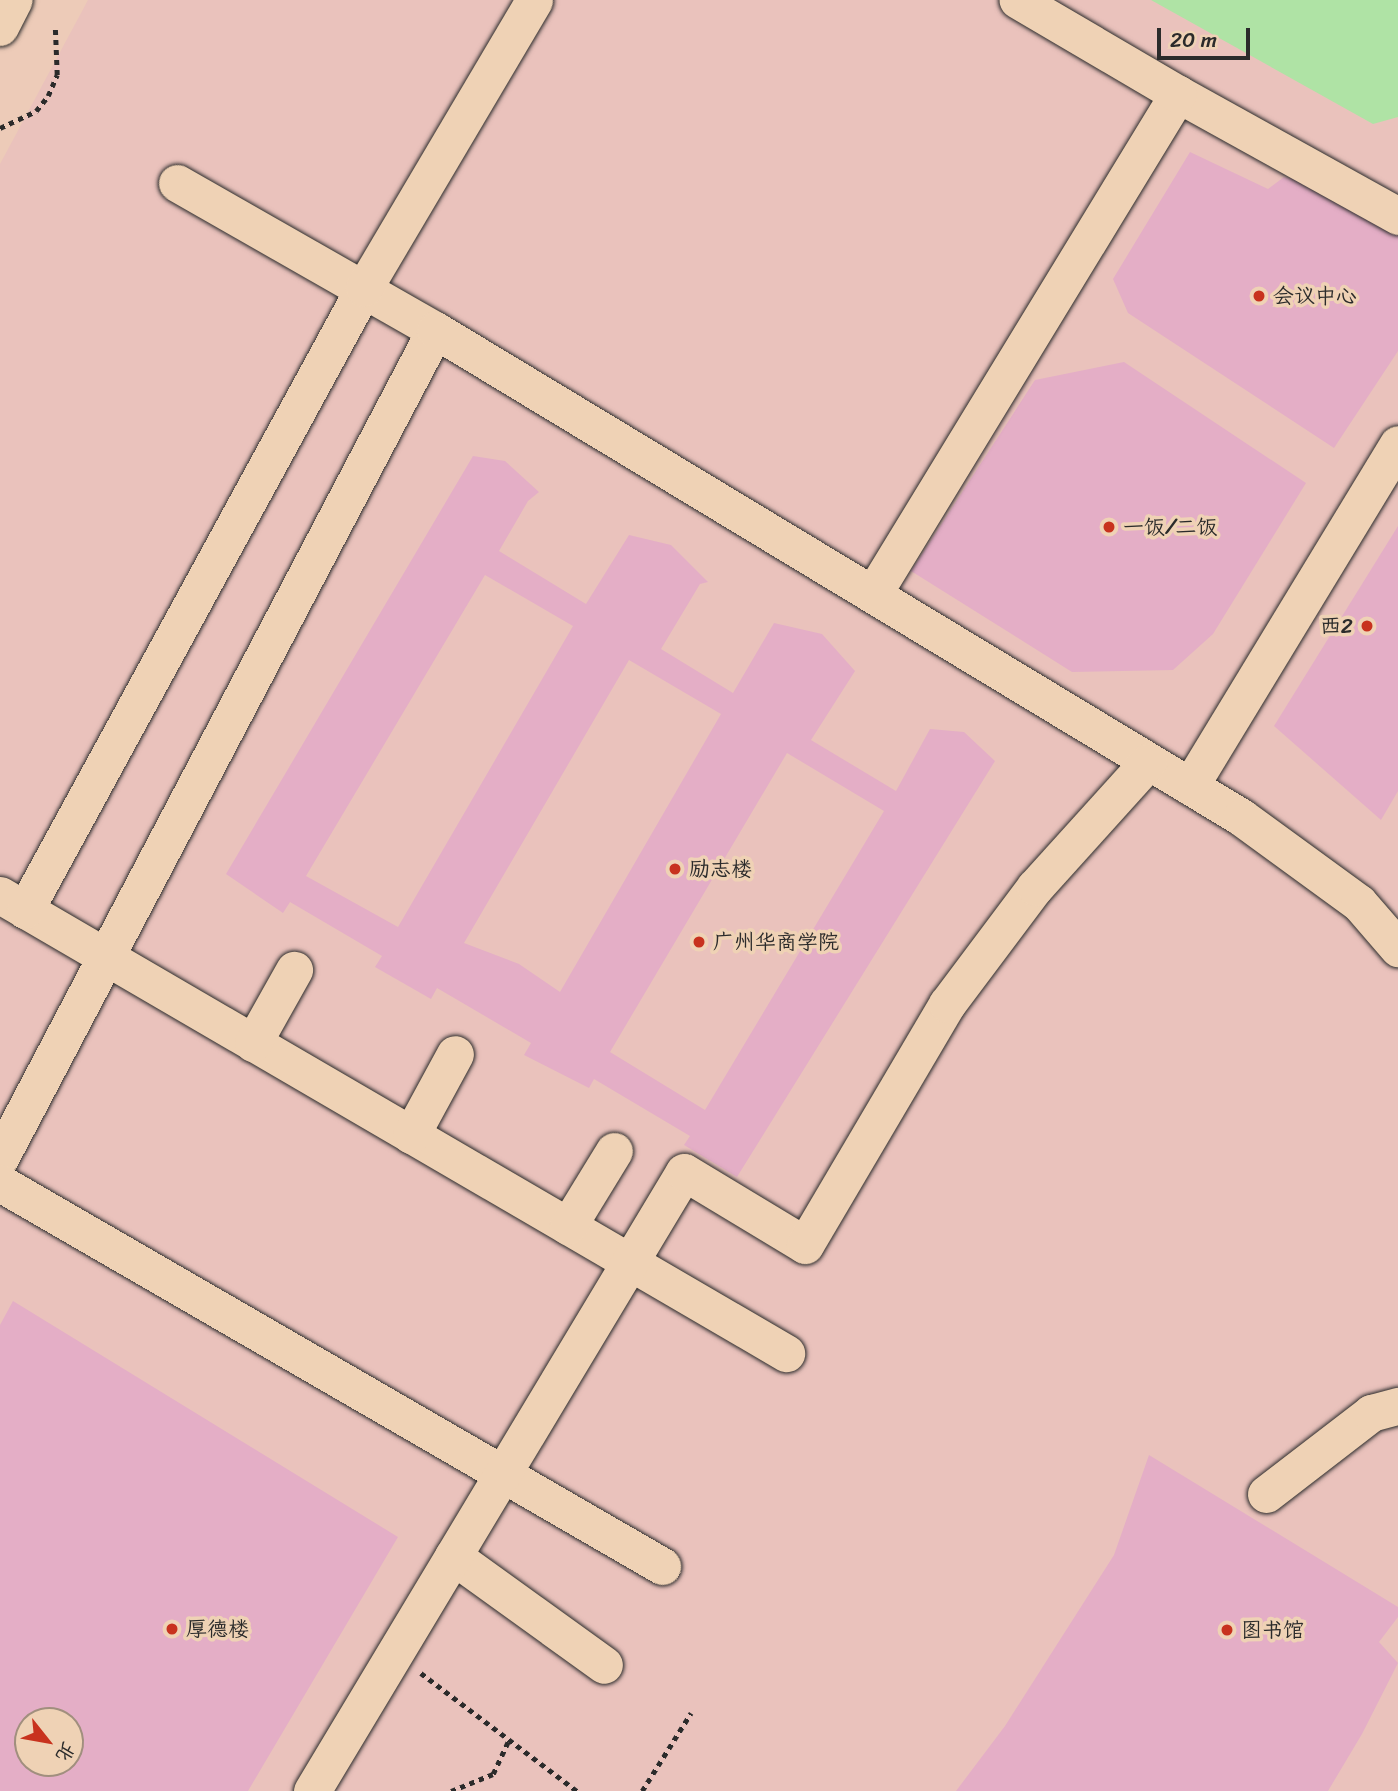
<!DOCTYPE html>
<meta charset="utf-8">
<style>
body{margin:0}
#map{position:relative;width:1398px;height:1791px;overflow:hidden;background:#edcbb8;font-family:Sriracha,"LXGW WenKai TC",sans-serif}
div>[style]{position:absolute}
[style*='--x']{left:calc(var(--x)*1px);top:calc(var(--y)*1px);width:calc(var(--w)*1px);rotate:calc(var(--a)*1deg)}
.built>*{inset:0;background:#eac2bc}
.green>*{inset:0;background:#afe3a5}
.building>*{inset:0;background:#e4aec6}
.path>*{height:4.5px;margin-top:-2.25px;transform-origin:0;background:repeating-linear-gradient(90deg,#2b2b2b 0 5px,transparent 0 10px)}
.roads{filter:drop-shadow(0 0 2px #2b2b2b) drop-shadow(0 0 2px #2b2b2b)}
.minor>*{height:37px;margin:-18.5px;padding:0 18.5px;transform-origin:18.5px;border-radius:18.5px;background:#efd2b5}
.tertiary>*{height:38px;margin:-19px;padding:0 19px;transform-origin:19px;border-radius:19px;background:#efd2b5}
.dots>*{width:19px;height:19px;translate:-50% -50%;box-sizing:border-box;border:4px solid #efd2b5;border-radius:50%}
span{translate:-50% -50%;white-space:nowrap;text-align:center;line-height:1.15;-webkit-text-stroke:7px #efd2b5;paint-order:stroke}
.poi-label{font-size:21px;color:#2b2b2b}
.left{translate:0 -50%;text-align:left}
.right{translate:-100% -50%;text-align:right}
.north{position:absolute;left:14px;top:1707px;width:70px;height:70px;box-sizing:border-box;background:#efd2b5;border:2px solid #a18f7e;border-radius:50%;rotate:121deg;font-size:19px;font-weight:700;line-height:28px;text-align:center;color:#2b2b2b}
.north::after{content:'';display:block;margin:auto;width:24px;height:32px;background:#c8321e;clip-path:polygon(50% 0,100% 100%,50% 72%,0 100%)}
.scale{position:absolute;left:1157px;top:28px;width:93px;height:32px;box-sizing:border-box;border:4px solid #2b2b2b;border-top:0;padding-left:9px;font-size:21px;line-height:24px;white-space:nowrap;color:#2b2b2b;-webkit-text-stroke:5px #efd2b5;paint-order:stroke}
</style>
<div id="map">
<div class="built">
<i style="clip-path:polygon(evenodd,88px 0,1398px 0,1398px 1791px,0 1791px,0 164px,88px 0,28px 1721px,70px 1721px,70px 1763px,28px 1763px,28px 1721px)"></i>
</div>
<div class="green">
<i style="clip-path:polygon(1151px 0,1398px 0,1398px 117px,1373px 124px)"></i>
</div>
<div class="building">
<i style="clip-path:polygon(1190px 152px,1268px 189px,1284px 177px,1336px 188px,1398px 228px,1398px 351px,1334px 448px,1128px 313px,1113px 279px)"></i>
<i style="clip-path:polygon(1124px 362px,1306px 483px,1213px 634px,1173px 670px,1072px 672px,911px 571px,1035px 380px)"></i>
<i style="clip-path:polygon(evenodd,473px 456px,505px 461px,539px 492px,528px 501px,499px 551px,586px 604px,629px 535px,671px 545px,708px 582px,700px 584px,661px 649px,733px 693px,774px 623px,822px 634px,855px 671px,811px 740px,896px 791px,930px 729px,964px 732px,995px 761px,737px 1177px,684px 1145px,690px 1136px,594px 1079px,589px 1088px,524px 1055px,531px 1043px,437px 988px,431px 999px,375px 967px,382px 956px,290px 902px,283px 913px,226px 874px,473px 456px,485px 575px,573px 626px,398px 927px,306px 876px,485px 575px,473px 456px,629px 660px,721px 714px,560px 992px,519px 964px,464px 943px,629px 660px,473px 456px,787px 753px,884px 811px,705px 1110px,610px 1052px,787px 753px)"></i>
<i style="clip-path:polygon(1398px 526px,1398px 791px,1381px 820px,1274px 726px)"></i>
<i style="clip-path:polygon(evenodd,13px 1301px,398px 1537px,248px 1791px,0 1791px,0 1325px,13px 1301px,28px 1721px,70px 1721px,70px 1763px,28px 1763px,28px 1721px)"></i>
<i style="clip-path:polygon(1149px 1455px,1398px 1607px,1398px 1617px,1379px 1642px,1398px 1663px,1362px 1734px,1328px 1791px,956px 1791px,1005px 1726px,1114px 1555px)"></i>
</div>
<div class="path">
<i style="--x:0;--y:128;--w:40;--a:-25"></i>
<i style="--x:36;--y:111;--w:19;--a:-51"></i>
<i style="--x:48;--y:96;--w:23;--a:-67"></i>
<i style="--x:57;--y:75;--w:50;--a:-92.3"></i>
<i style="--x:421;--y:1673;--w:196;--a:37.1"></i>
<i style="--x:451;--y:1791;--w:45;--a:-22"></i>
<i style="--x:493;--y:1774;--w:38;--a:-65"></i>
<i style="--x:642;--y:1791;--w:92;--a:-57.9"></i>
</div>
<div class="roads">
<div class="minor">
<i style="--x:1178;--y:94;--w:252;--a:29"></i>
<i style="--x:177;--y:183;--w:297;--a:29.7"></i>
<i style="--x:873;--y:594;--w:586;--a:-58.62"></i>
<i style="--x:1178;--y:94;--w:186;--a:-149.6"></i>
<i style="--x:1190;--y:786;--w:400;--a:-58.7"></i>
<i style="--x:0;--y:895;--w:910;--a:30.23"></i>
<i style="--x:25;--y:910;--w:708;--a:-61.41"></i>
<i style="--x:364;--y:288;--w:334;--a:-59.4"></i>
<i style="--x:253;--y:1043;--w:84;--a:-60.7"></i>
<i style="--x:411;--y:1135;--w:92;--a:-61.5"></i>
<i style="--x:0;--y:1158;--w:935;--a:-62.28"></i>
<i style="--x:435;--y:330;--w:942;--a:31.14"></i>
<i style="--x:1241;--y:817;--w:146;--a:36.1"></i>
<i style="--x:1359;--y:903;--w:60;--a:49.1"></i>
<i style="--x:0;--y:1183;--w:765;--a:30.05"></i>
<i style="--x:568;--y:1226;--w:88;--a:-58.5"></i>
<i style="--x:1266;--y:1494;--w:133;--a:-37.6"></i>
<i style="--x:1371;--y:1413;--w:28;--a:-15"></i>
<i style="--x:453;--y:1556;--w:186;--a:35.8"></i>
<i style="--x:312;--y:1791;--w:722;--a:-59"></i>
<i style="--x:684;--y:1172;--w:141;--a:31.1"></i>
<i style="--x:805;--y:1245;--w:280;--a:-59.5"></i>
<i style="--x:947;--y:1004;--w:146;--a:-53.1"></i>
<i style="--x:1035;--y:887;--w:169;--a:-47.9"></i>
</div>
<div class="tertiary">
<i style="--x:0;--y:27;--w:30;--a:-63"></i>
</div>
</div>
<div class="dots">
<i style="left:1259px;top:296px;background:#c8321e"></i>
<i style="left:1109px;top:527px;background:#c8321e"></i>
<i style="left:1367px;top:626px;background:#c8321e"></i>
<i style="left:675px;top:869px;background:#c8321e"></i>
<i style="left:699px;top:942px;background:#c8321e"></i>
<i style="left:172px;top:1629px;background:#c8321e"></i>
<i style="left:1227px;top:1630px;background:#c8321e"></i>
</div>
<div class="poi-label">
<span class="left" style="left:1273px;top:296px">会议中心</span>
<span class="left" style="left:1123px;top:527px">一饭/二饭</span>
<span class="right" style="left:1353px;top:626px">西2</span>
<span class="left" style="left:689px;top:869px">励志楼</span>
<span class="left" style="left:713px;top:942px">广州华商学院</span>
<span class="left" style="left:186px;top:1629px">厚德楼</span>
<span class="left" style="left:1241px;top:1630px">图书馆</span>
</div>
<div class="north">北</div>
<div class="scale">20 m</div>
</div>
